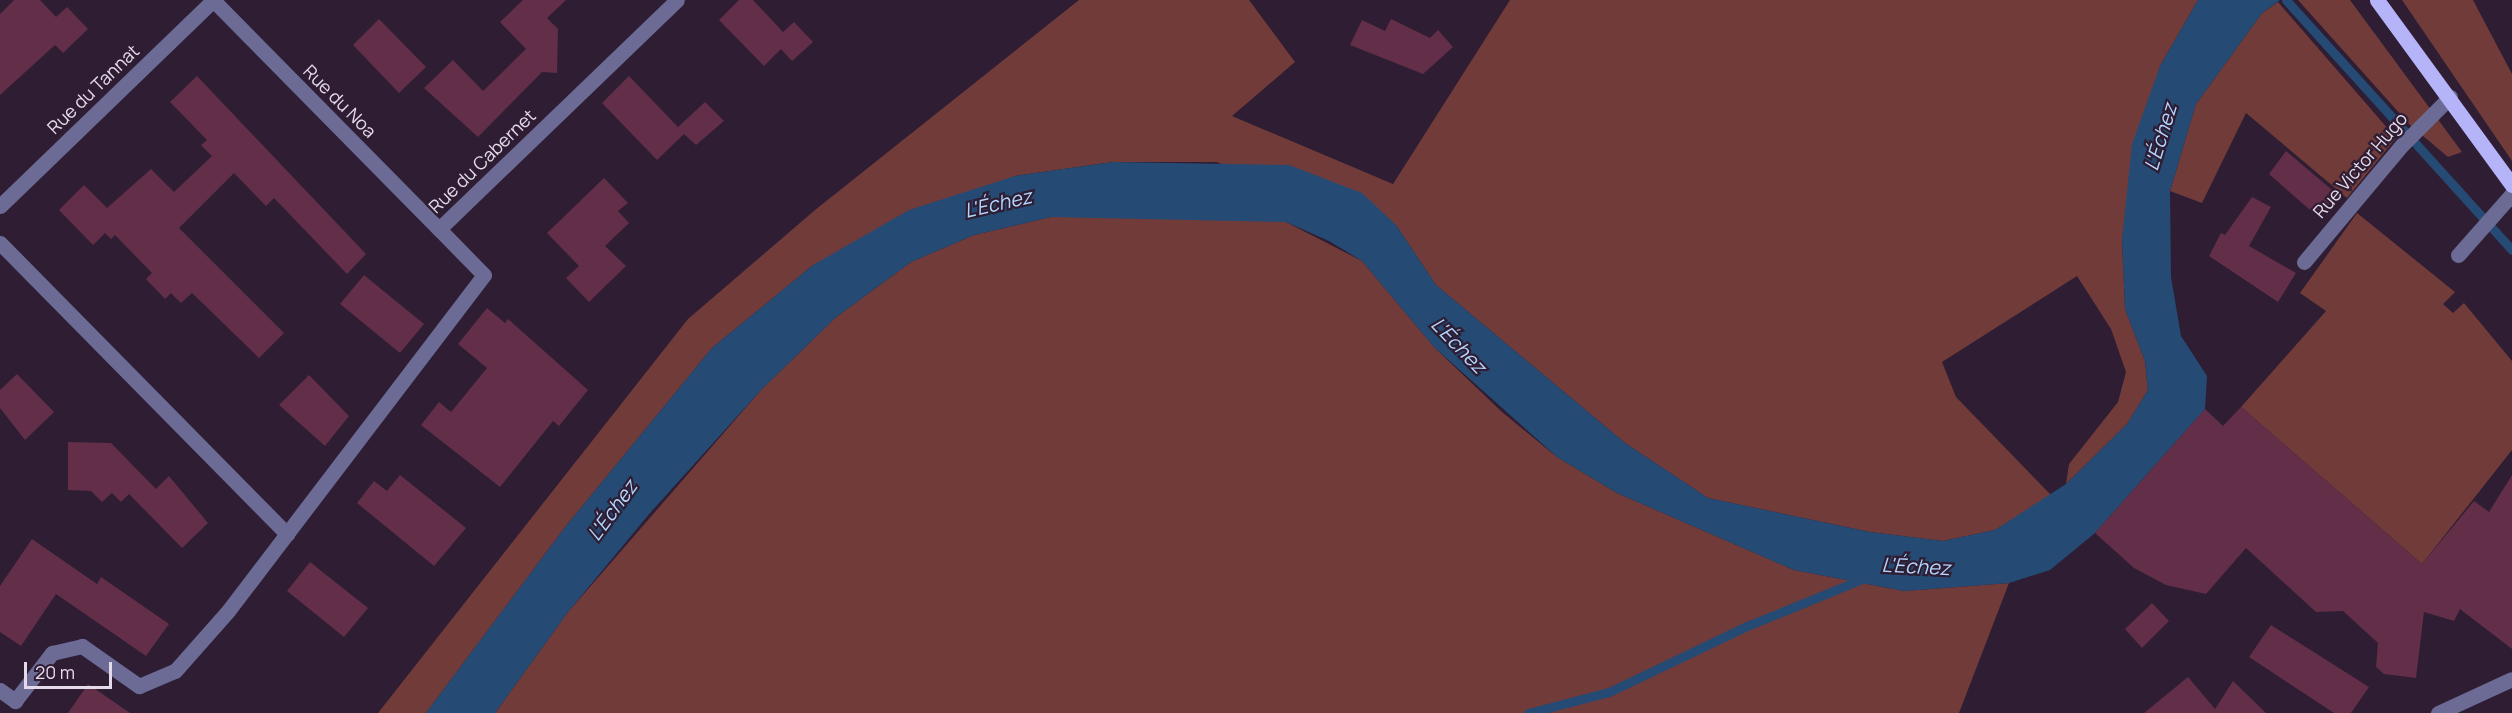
<!DOCTYPE html>
<meta charset="utf-8">
<style>
body{margin:0}
#map{position:relative;width:2512px;height:713px;overflow:hidden;background:#2e1d33;font-family:Manrope,sans-serif}
div>[style]{position:absolute}
[style*='--x']{left:calc(var(--x)*1px);top:calc(var(--y)*1px);width:calc(var(--w)*1px);rotate:calc(var(--a)*1deg)}
.green>*{inset:0;background:#703b39}
.water>*{inset:0;background:#254b75}
.stream>*{height:9px;margin:-4.5px;padding:0 4.5px;transform-origin:4.5px;border-radius:4.5px;background:#254b75}
.building>*{inset:0;background:#632e48}
.minor>*{height:15px;margin:-7.5px;padding:0 7.5px;transform-origin:7.5px;border-radius:7.5px;background:#6c6b95}
.major>*{height:15px;margin:-7.5px;padding:0 7.5px;transform-origin:7.5px;border-radius:7.5px;background:#b5b4f9}
span{translate:-50% -50%;white-space:nowrap;text-align:center;line-height:1.15;-webkit-text-stroke:4.5px #2e1d33;paint-order:stroke}
.street-label{font-size:18px;color:#e5dae9}
.water-label{font-size:20px;color:#b3d6ff;font-style:italic}
.scale{position:absolute;left:24px;top:662px;width:88px;height:27px;box-sizing:border-box;border:3px solid #e5dae9;border-top:0;padding-left:8px;font-size:18px;line-height:21px;white-space:nowrap;color:#e5dae9;-webkit-text-stroke:4px #2e1d33;paint-order:stroke}
</style>
<div id="map">
<div class="green">
<i style="clip-path:polygon(1079px 0,1249px 0,1295px 62px,1232px 116px,1393px 184px,1510px 0,2198px 0,2160px 66px,2122px 239px,2125px 309px,2145px 361px,2148px 390px,2127px 424px,2066px 484px,2069px 464px,2118px 402px,2126px 372px,2111px 329px,2077px 276px,1942px 362px,1956px 397px,2051px 495px,1995px 530px,1943px 541px,1870px 532px,1708px 498px,1625px 443px,1436px 285px,1396px 225px,1216px 162px,1113px 162px,1015px 176px,813px 265px,712px 348px,566px 526px,426px 713px,378px 713px,688px 319px,815px 210px)"></i>
<i style="clip-path:polygon(2298px 0,2350px 0,2462px 152px,2448px 157px,2410px 125px)"></i>
<i style="clip-path:polygon(2402px 0,2473px 0,2512px 74px,2512px 161px)"></i>
<i style="clip-path:polygon(2278px 2px,2396px 138px,2347px 198px,2246px 113px,2202px 203px,2170px 191px,2196px 104px,2262px 13px)"></i>
<i style="clip-path:polygon(2357px 213px,2455px 292px,2443px 304px,2453px 313px,2464px 303px,2512px 361px,2512px 450px,2422px 564px,2241px 407px,2326px 311px,2300px 293px)"></i>
<i style="clip-path:polygon(1206px 216px,1286px 222px,1362px 261px,1434px 347px,1502px 412px,1557px 457px,1617px 493px,1794px 570px,1904px 591px,2009px 583px,1959px 713px,495px 713px,568px 612px,761px 390px,835px 318px,911px 262px,974px 235px,1051px 217px)"></i>
</div>
<div class="water">
<i style="clip-path:polygon(2198px 0,2280px 0,2262px 13px,2196px 104px,2170px 191px,2171px 277px,2181px 336px,2207px 376px,2205px 409px,2095px 533px,2050px 570px,2009px 583px,1904px 591px,1794px 570px,1617px 493px,1557px 457px,1434px 347px,1362px 261px,1329px 241px,1286px 222px,1051px 217px,974px 235px,911px 262px,835px 318px,761px 390px,650px 513px,568px 612px,495px 713px,426px 713px,566px 526px,712px 348px,813px 265px,909px 210px,1015px 176px,1113px 162px,1289px 165px,1362px 193px,1396px 225px,1436px 285px,1625px 443px,1708px 498px,1870px 532px,1943px 541px,1995px 530px,2066px 484px,2127px 424px,2148px 390px,2145px 361px,2125px 309px,2122px 239px,2132px 144px,2160px 66px)"></i>
</div>
<div class="stream">
<i style="--x:2286;--y:0;--w:337;--a:47.9"></i>
<i style="--x:1528;--y:713;--w:84;--a:-14.5"></i>
<i style="--x:1609;--y:692;--w:153;--a:-25.6"></i>
<i style="--x:1747;--y:626;--w:130;--a:-22.2"></i>
</div>
<div class="building">
<i style="clip-path:polygon(14px 0,40px 0,56px 17px,67px 7px,88px 29px,63px 53px,55px 45px,0 95px,0 14px)"></i>
<i style="clip-path:polygon(523px 0,566px 0,547px 18px,558px 29px,557px 73px,542px 72px,478px 137px,424px 88px,453px 60px,483px 91px,526px 49px,500px 22px)"></i>
<i style="clip-path:polygon(739px 0,753px 0,783px 32px,794px 22px,813px 42px,792px 61px,781px 49px,764px 66px,719px 20px)"></i>
<i style="clip-path:polygon(379px 19px,426px 67px,399px 93px,353px 45px)"></i>
<i style="clip-path:polygon(1391px 19px,1430px 38px,1438px 30px,1453px 47px,1423px 74px,1350px 45px,1362px 20px,1385px 31px)"></i>
<i style="clip-path:polygon(197px 76px,366px 254px,347px 274px,274px 198px,266px 206px,234px 173px,179px 228px,284px 333px,259px 358px,192px 293px,181px 303px,171px 293px,165px 299px,146px 279px,152px 273px,115px 235px,111px 239px,105px 233px,93px 245px,59px 210px,84px 185px,107px 208px,151px 169px,174px 192px,212px 156px,201px 145px,207px 140px,170px 102px)"></i>
<i style="clip-path:polygon(629px 76px,678px 127px,705px 102px,724px 121px,696px 145px,684px 134px,657px 160px,602px 103px)"></i>
<i style="clip-path:polygon(2286px 151px,2337px 194px,2318px 217px,2269px 174px)"></i>
<i style="clip-path:polygon(604px 178px,628px 203px,618px 211px,629px 223px,605px 246px,626px 266px,589px 302px,566px 278px,579px 266px,547px 233px)"></i>
<i style="clip-path:polygon(2252px 197px,2271px 207px,2249px 246px,2296px 273px,2278px 302px,2209px 256px,2221px 233px,2225px 235px)"></i>
<i style="clip-path:polygon(364px 275px,424px 324px,400px 353px,340px 304px)"></i>
<i style="clip-path:polygon(487px 308px,505px 323px,508px 319px,588px 390px,559px 426px,553px 421px,500px 487px,421px 425px,439px 402px,451px 412px,487px 368px,458px 344px)"></i>
<i style="clip-path:polygon(17px 374px,54px 412px,25px 440px,0 408px,0 390px)"></i>
<i style="clip-path:polygon(309px 375px,349px 416px,325px 446px,279px 405px)"></i>
<i style="clip-path:polygon(2241px 407px,2422px 564px,2474px 501px,2489px 512px,2512px 475px,2512px 649px,2460px 609px,2454px 621px,2424px 612px,2416px 678px,2384px 674px,2376px 667px,2378px 643px,2343px 611px,2316px 612px,2246px 548px,2206px 594px,2166px 585px,2134px 568px,2095px 533px,2205px 409px,2223px 426px)"></i>
<i style="clip-path:polygon(68px 442px,111px 443px,156px 489px,169px 476px,208px 523px,182px 548px,129px 494px,121px 502px,112px 493px,102px 502px,91px 491px,68px 490px)"></i>
<i style="clip-path:polygon(400px 475px,466px 528px,434px 566px,357px 503px,374px 481px,387px 491px)"></i>
<i style="clip-path:polygon(32px 539px,97px 584px,101px 577px,169px 624px,146px 656px,56px 594px,21px 646px,0 632px,0 586px)"></i>
<i style="clip-path:polygon(310px 562px,368px 608px,344px 637px,287px 591px)"></i>
<i style="clip-path:polygon(2152px 603px,2169px 621px,2142px 648px,2125px 629px)"></i>
<i style="clip-path:polygon(2271px 625px,2369px 687px,2351px 713px,2334px 713px,2249px 657px)"></i>
<i style="clip-path:polygon(2188px 677px,2215px 709px,2233px 681px,2266px 713px,2144px 713px)"></i>
<i style="clip-path:polygon(88px 684px,130px 713px,68px 713px)"></i>
</div>
<div class="minor">
<i style="--x:213;--y:0;--w:322;--a:45.4"></i>
<i style="--x:0;--y:206;--w:296;--a:-44"></i>
<i style="--x:0;--y:243;--w:409;--a:45.4"></i>
<i style="--x:2458;--y:255;--w:81;--a:-48.5"></i>
<i style="--x:2304;--y:262;--w:153;--a:-50.1"></i>
<i style="--x:2402;--y:145;--w:68;--a:-45"></i>
<i style="--x:0;--y:690;--w:19;--a:36"></i>
<i style="--x:15;--y:701;--w:61;--a:-52.4"></i>
<i style="--x:52;--y:653;--w:31;--a:-13"></i>
<i style="--x:82;--y:646;--w:70;--a:35.1"></i>
<i style="--x:139;--y:686;--w:39;--a:-23"></i>
<i style="--x:175;--y:671;--w:80;--a:-48.5"></i>
<i style="--x:228;--y:611;--w:422;--a:-52.7"></i>
<i style="--x:484;--y:275;--w:64;--a:-134.4"></i>
<i style="--x:439;--y:229;--w:330;--a:-43.9"></i>
<i style="--x:2438;--y:713;--w:81;--a:-24.7"></i>
</div>
<div class="major">
<i style="--x:2377;--y:0;--w:229;--a:53.9"></i>
</div>
<div class="street-label">
<span style="left:93px;top:89px;rotate:-44deg">Rue du Tannat</span>
<span style="left:340px;top:101px;rotate:45deg">Rue du Noa</span>
<span style="left:482px;top:161px;rotate:-44deg">Rue du Cabernet</span>
<span style="left:2360px;top:165px;rotate:-49deg">Rue Victor Hugo</span>
</div>
<div class="water-label">
<span style="left:2160px;top:137px;rotate:-73deg">L'Échez</span>
<span style="left:998px;top:203px;rotate:-13deg">L'Échez</span>
<span style="left:1459px;top:345px;rotate:46deg">L'Échez</span>
<span style="left:612px;top:510px;rotate:-54deg">L'Échez</span>
<span style="left:1916px;top:566px;rotate:3deg">L'Échez</span>
</div>
<div class="scale">20 m</div>
</div>
